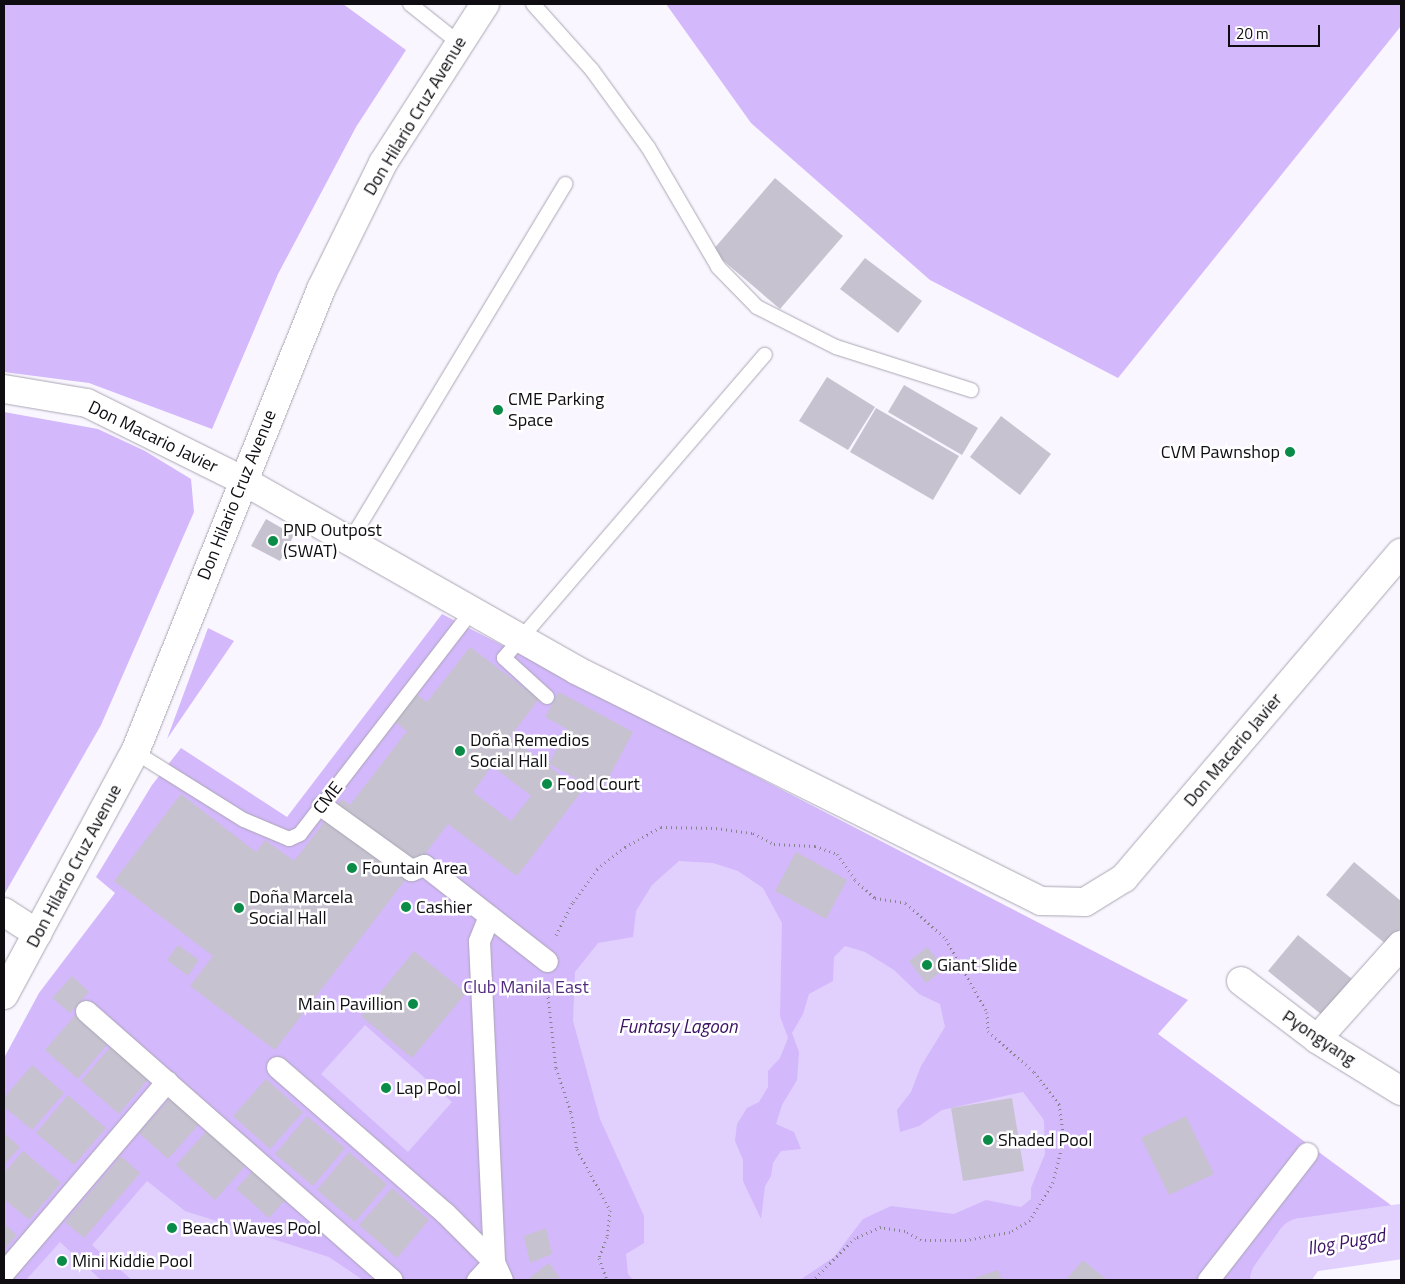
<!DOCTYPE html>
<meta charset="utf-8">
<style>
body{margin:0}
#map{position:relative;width:1405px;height:1284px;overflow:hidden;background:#f9f6ff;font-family:"Titillium Web",sans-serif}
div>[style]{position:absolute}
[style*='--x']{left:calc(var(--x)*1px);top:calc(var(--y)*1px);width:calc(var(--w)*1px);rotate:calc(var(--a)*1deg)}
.green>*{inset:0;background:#d3b8fc}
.water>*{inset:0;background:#e1d0fd}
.river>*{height:55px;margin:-27.5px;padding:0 27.5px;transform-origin:27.5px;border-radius:27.5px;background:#e1d0fd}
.building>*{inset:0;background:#c7c2d0}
.path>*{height:3px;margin-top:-1.5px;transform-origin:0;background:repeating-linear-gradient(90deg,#86848a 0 1px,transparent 0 5px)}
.roads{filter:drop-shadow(0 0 1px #aba6b3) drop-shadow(0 0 1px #aba6b3)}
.service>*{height:14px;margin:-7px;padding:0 7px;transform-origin:7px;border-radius:7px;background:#fff}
.pedestrian>*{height:21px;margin:-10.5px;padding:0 10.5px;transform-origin:10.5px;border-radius:10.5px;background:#fff}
.minor>*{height:28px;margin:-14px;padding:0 14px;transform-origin:14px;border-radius:14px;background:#fff}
.tertiary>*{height:28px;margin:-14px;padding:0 14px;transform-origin:14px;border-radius:14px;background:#fff}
.dots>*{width:14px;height:14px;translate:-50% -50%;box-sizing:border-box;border:2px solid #fff;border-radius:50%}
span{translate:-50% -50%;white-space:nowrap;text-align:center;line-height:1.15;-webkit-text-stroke:5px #fff;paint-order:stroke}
.street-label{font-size:18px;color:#0f0d11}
.poi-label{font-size:18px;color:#0f0d11}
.left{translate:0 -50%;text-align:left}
.right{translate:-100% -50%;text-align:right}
.park-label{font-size:18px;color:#512a7d}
.water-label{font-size:19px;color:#3d1265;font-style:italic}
.frame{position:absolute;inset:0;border:5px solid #0f0d11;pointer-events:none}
.scale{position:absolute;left:1228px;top:25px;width:92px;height:22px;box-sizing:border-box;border:2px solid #0f0d11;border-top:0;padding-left:6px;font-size:15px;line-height:18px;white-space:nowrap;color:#0f0d11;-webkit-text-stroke:4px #fff;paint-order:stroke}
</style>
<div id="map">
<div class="green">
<i style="clip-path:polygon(4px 4px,343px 4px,406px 50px,356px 127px,278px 274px,212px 429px,89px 383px,4px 372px)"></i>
<i style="clip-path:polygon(666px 4px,1401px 4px,1401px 26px,1118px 378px,930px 280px,751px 123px)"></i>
<i style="clip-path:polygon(4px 412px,98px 429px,145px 451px,191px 479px,194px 512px,101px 725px,5px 893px)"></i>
<i style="clip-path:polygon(442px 614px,1188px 1000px,1158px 1034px,1399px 1211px,1289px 1236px,1258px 1280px,4px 1280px,4px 1058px,39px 993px,115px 893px,96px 877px,152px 785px,181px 748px,287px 817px)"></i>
<i style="clip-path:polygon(208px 628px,234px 641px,167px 739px)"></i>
</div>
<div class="water">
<i style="clip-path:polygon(679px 861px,713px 863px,738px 871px,763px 888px,782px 923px,780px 1016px,788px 1038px,780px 1058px,768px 1071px,768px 1087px,759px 1102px,747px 1108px,737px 1124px,735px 1141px,743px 1160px,743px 1181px,761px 1219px,765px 1186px,771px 1176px,773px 1163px,781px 1151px,801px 1149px,794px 1132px,776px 1124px,782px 1105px,797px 1080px,799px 1052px,792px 1033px,803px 1014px,809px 994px,833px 981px,834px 957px,845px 946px,865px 952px,894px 970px,919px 994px,940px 1004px,945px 1027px,921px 1066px,911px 1092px,897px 1110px,900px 1132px,919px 1126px,942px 1110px,1023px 1092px,1044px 1120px,1045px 1154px,1031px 1188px,1031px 1199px,1021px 1207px,986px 1200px,954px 1214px,891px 1206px,863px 1219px,834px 1257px,800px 1280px,633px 1280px,628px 1274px,626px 1254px,644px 1243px,644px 1216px,600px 1119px,573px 1021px,575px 972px,598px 943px,633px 937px,636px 911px,652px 885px)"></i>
<i style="clip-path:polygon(365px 1025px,452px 1102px,408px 1152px,321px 1074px)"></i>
<i style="clip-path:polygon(147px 1181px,185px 1211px,329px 1257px,363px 1280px,132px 1280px,92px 1245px)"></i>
<i style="clip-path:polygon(60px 1242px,101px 1280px,26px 1280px)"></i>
</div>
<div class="river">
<i style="--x:1277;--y:1280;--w:43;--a:-54.5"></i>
<i style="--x:1302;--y:1245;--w:100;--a:-8"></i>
</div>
<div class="building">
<i style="clip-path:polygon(775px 178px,843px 236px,780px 309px,712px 251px)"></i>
<i style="clip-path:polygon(865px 258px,922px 301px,898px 333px,840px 289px)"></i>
<i style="clip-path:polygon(827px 377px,875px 407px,848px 450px,799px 421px)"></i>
<i style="clip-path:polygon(904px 385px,978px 428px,962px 455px,888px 412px)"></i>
<i style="clip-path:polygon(876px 408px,959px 456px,933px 500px,850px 452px)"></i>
<i style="clip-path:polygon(1001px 416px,1051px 454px,1020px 495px,970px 457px)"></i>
<i style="clip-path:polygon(266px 519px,294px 535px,280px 561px,251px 546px)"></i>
<i style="clip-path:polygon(evenodd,470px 647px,539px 699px,510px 737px,582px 791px,517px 876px,448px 824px,275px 1050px,190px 986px,213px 956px,114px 881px,181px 794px,256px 852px,265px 840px,294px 861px,342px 799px,350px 805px,407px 731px,394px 721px,415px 693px,427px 702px,470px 647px,492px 766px,531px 796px,511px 821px,473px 792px,492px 766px)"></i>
<i style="clip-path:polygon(559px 692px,633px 732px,601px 792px,549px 764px,567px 729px,545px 717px)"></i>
<i style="clip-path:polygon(796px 852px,847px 880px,826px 919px,775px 891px)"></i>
<i style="clip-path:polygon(1354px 862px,1401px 901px,1401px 928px,1387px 945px,1326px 895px)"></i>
<i style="clip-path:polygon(1298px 935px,1357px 983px,1327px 1019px,1268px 971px)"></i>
<i style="clip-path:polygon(178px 945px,199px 960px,188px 976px,167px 960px)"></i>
<i style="clip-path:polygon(927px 947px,945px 969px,926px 983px,909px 961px)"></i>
<i style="clip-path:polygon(414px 951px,466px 993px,412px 1058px,361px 1016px)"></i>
<i style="clip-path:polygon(72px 976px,89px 992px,70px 1013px,52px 998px)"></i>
<i style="clip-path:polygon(77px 1013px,110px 1041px,78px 1079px,45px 1050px)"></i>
<i style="clip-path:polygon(113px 1044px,151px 1076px,119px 1114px,81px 1081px)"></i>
<i style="clip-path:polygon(32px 1065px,64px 1093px,32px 1130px,4px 1107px,4px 1098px)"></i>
<i style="clip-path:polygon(266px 1079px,303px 1112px,270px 1149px,233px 1116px)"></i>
<i style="clip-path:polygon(68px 1095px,106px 1128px,74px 1165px,36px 1133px)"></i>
<i style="clip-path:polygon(173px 1095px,202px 1121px,168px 1159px,139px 1133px)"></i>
<i style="clip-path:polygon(1012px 1098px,1024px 1171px,963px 1181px,951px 1108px)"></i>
<i style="clip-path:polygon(307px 1116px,345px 1148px,313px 1186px,275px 1154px)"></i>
<i style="clip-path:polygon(1186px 1116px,1214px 1174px,1169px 1195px,1141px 1138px)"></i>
<i style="clip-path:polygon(210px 1127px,249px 1162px,215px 1200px,176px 1165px)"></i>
<i style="clip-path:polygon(4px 1133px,20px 1147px,4px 1165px)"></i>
<i style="clip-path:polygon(23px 1151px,61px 1183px,29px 1220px,4px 1199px,4px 1173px)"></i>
<i style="clip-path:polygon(349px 1152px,387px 1184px,355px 1222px,317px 1190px)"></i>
<i style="clip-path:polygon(121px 1156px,140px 1173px,84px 1238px,65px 1222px)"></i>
<i style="clip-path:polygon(255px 1168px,288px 1197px,269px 1218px,236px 1189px)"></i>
<i style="clip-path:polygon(392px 1188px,429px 1220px,397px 1258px,359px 1225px)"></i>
<i style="clip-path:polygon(4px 1224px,17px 1235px,4px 1250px)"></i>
<i style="clip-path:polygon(546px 1228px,552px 1254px,530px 1263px,524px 1236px)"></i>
<i style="clip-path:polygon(1083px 1260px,1107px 1280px,1066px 1280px)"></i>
<i style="clip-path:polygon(549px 1263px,560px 1278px,531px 1280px,529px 1278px)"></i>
<i style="clip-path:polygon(998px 1270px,1002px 1280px,975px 1280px,974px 1278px)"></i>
</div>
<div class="path">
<i style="--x:556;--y:935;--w:37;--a:-63"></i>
<i style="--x:573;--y:902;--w:41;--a:-54"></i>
<i style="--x:597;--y:869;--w:36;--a:-38"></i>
<i style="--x:625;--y:847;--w:41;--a:-29.1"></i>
<i style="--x:661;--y:827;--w:55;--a:1"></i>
<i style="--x:716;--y:828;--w:37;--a:8"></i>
<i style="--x:753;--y:833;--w:24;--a:28"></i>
<i style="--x:774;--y:844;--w:41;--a:2.8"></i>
<i style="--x:815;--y:846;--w:23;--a:20"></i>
<i style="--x:837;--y:854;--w:32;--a:55"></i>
<i style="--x:855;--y:880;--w:27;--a:42"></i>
<i style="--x:875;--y:898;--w:31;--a:9"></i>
<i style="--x:906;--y:903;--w:54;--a:42"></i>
<i style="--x:946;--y:939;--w:84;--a:60.7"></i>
<i style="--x:987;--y:1012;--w:19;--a:87"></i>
<i style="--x:988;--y:1031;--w:62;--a:41.7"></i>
<i style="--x:1034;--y:1072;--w:41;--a:52"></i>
<i style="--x:1059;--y:1104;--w:34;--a:82"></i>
<i style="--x:1064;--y:1138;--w:45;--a:104"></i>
<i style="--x:1053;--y:1182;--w:44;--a:121.2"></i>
<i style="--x:1030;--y:1220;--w:23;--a:149"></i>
<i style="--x:1010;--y:1232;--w:45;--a:169.7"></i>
<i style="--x:966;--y:1240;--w:45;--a:180"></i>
<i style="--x:921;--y:1240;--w:18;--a:-151"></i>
<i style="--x:905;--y:1231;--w:24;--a:-171"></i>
<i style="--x:881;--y:1227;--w:28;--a:157"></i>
<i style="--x:855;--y:1238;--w:59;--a:135"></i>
<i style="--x:547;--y:987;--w:81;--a:83.7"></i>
<i style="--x:556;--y:1068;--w:46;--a:71.2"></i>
<i style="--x:571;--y:1112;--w:37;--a:81"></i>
<i style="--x:577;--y:1149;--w:69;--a:61.6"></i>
<i style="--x:610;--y:1210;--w:27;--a:96"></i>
<i style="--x:607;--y:1237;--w:22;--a:111"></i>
<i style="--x:599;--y:1258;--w:23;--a:70"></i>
</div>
<div class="roads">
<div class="service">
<i style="--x:410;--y:4;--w:61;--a:38.4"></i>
<i style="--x:533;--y:4;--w:89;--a:48.2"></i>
<i style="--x:592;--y:70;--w:95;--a:54"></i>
<i style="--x:648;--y:147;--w:139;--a:59.7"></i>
<i style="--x:718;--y:267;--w:56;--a:45.7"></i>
<i style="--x:757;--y:307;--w:89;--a:26.9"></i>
<i style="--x:836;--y:347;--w:142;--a:17.7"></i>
<i style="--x:350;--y:541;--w:417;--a:-58.9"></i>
<i style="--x:547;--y:697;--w:58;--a:-137.8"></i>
<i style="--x:504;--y:658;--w:400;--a:-49.3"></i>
<i style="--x:135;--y:752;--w:128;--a:32"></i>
<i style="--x:244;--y:820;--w:49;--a:22.9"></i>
<i style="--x:289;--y:839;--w:12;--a:-24"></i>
<i style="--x:300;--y:834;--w:280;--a:-52.4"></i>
</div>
<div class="pedestrian">
<i style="--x:322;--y:806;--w:110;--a:35.7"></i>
<i style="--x:411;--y:870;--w:14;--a:-21"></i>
<i style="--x:424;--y:865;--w:156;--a:38"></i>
<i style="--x:489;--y:916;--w:27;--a:112"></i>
<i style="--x:479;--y:941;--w:321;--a:87.3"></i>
<i style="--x:494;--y:1262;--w:20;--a:66"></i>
<i style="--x:86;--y:1011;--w:407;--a:41.3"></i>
<i style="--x:277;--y:1067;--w:223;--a:41"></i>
<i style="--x:445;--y:1213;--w:69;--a:45"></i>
<i style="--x:494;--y:1262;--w:25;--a:133"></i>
<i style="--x:4;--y:1272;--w:251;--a:-49.5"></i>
<i style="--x:1208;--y:1280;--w:161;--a:-52.1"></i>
</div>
<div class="minor">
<i style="--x:242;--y:480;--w:384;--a:29.6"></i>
<i style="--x:576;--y:670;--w:519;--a:26.42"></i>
<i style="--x:1041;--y:901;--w:44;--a:1.3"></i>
<i style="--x:1085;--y:902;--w:46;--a:-31.6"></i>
<i style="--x:1124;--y:878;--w:427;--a:-49.6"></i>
<i style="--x:4;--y:912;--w:40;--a:32.9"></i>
<i style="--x:1241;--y:981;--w:96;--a:37.3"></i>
<i style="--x:1317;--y:1039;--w:99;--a:31.8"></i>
<i style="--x:1317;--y:1039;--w:126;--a:-48.2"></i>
</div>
<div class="tertiary">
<i style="--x:4;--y:389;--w:84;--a:9.6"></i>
<i style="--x:87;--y:403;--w:173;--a:26.4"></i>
<i style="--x:4;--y:995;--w:276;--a:-61.7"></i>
<i style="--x:135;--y:752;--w:499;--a:-68.1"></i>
<i style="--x:321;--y:289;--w:140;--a:-63.8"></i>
<i style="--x:383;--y:163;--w:189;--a:-57.3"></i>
</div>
</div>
<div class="dots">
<i style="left:498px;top:410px;background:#0a8b48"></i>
<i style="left:1290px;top:452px;background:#0a8b48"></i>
<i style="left:273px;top:541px;background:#0a8b48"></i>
<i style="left:460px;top:751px;background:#0a8b48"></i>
<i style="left:547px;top:784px;background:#0a8b48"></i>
<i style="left:352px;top:868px;background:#0a8b48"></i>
<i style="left:406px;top:907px;background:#0a8b48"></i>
<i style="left:239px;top:908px;background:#0a8b48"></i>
<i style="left:927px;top:965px;background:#0a8b48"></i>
<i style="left:413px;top:1004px;background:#0a8b48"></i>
<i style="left:386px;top:1088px;background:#0a8b48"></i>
<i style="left:988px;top:1140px;background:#0a8b48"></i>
<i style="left:172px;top:1228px;background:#0a8b48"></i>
<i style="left:62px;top:1261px;background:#0a8b48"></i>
</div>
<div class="street-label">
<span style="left:415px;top:116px;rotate:-59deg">Don Hilario Cruz Avenue</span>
<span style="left:153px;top:437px;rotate:26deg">Don Macario Javier</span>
<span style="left:237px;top:495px;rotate:-68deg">Don Hilario Cruz Avenue</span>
<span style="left:1233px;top:750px;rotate:-50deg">Don Macario Javier</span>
<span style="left:328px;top:798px;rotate:-52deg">CME</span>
<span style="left:74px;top:866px;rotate:-62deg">Don Hilario Cruz Avenue</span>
<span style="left:1319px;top:1038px;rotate:34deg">Pyongyang</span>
</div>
<div class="poi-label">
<span class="left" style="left:508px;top:410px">CME Parking<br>Space</span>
<span class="right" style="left:1280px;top:452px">CVM Pawnshop</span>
<span class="left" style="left:283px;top:541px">PNP Outpost<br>(SWAT)</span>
<span class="left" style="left:470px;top:751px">Doña Remedios<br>Social Hall</span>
<span class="left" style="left:557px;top:784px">Food Court</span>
<span class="left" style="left:362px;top:868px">Fountain Area</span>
<span class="left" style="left:249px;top:908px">Doña Marcela<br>Social Hall</span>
<span class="left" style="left:416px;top:907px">Cashier</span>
<span class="left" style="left:937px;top:965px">Giant Slide</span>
<span class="right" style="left:403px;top:1004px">Main Pavillion</span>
<span class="left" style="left:396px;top:1088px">Lap Pool</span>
<span class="left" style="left:998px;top:1140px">Shaded Pool</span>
<span class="left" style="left:182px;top:1228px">Beach Waves Pool</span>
<span class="left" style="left:72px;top:1261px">Mini Kiddie Pool</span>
</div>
<div class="park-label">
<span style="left:526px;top:987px">Club Manila East</span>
</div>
<div class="water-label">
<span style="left:678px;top:1026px">Funtasy Lagoon</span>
<span style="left:1346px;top:1241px;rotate:-10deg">Ilog Pugad</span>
</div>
<div class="frame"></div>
<div class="scale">20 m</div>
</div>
